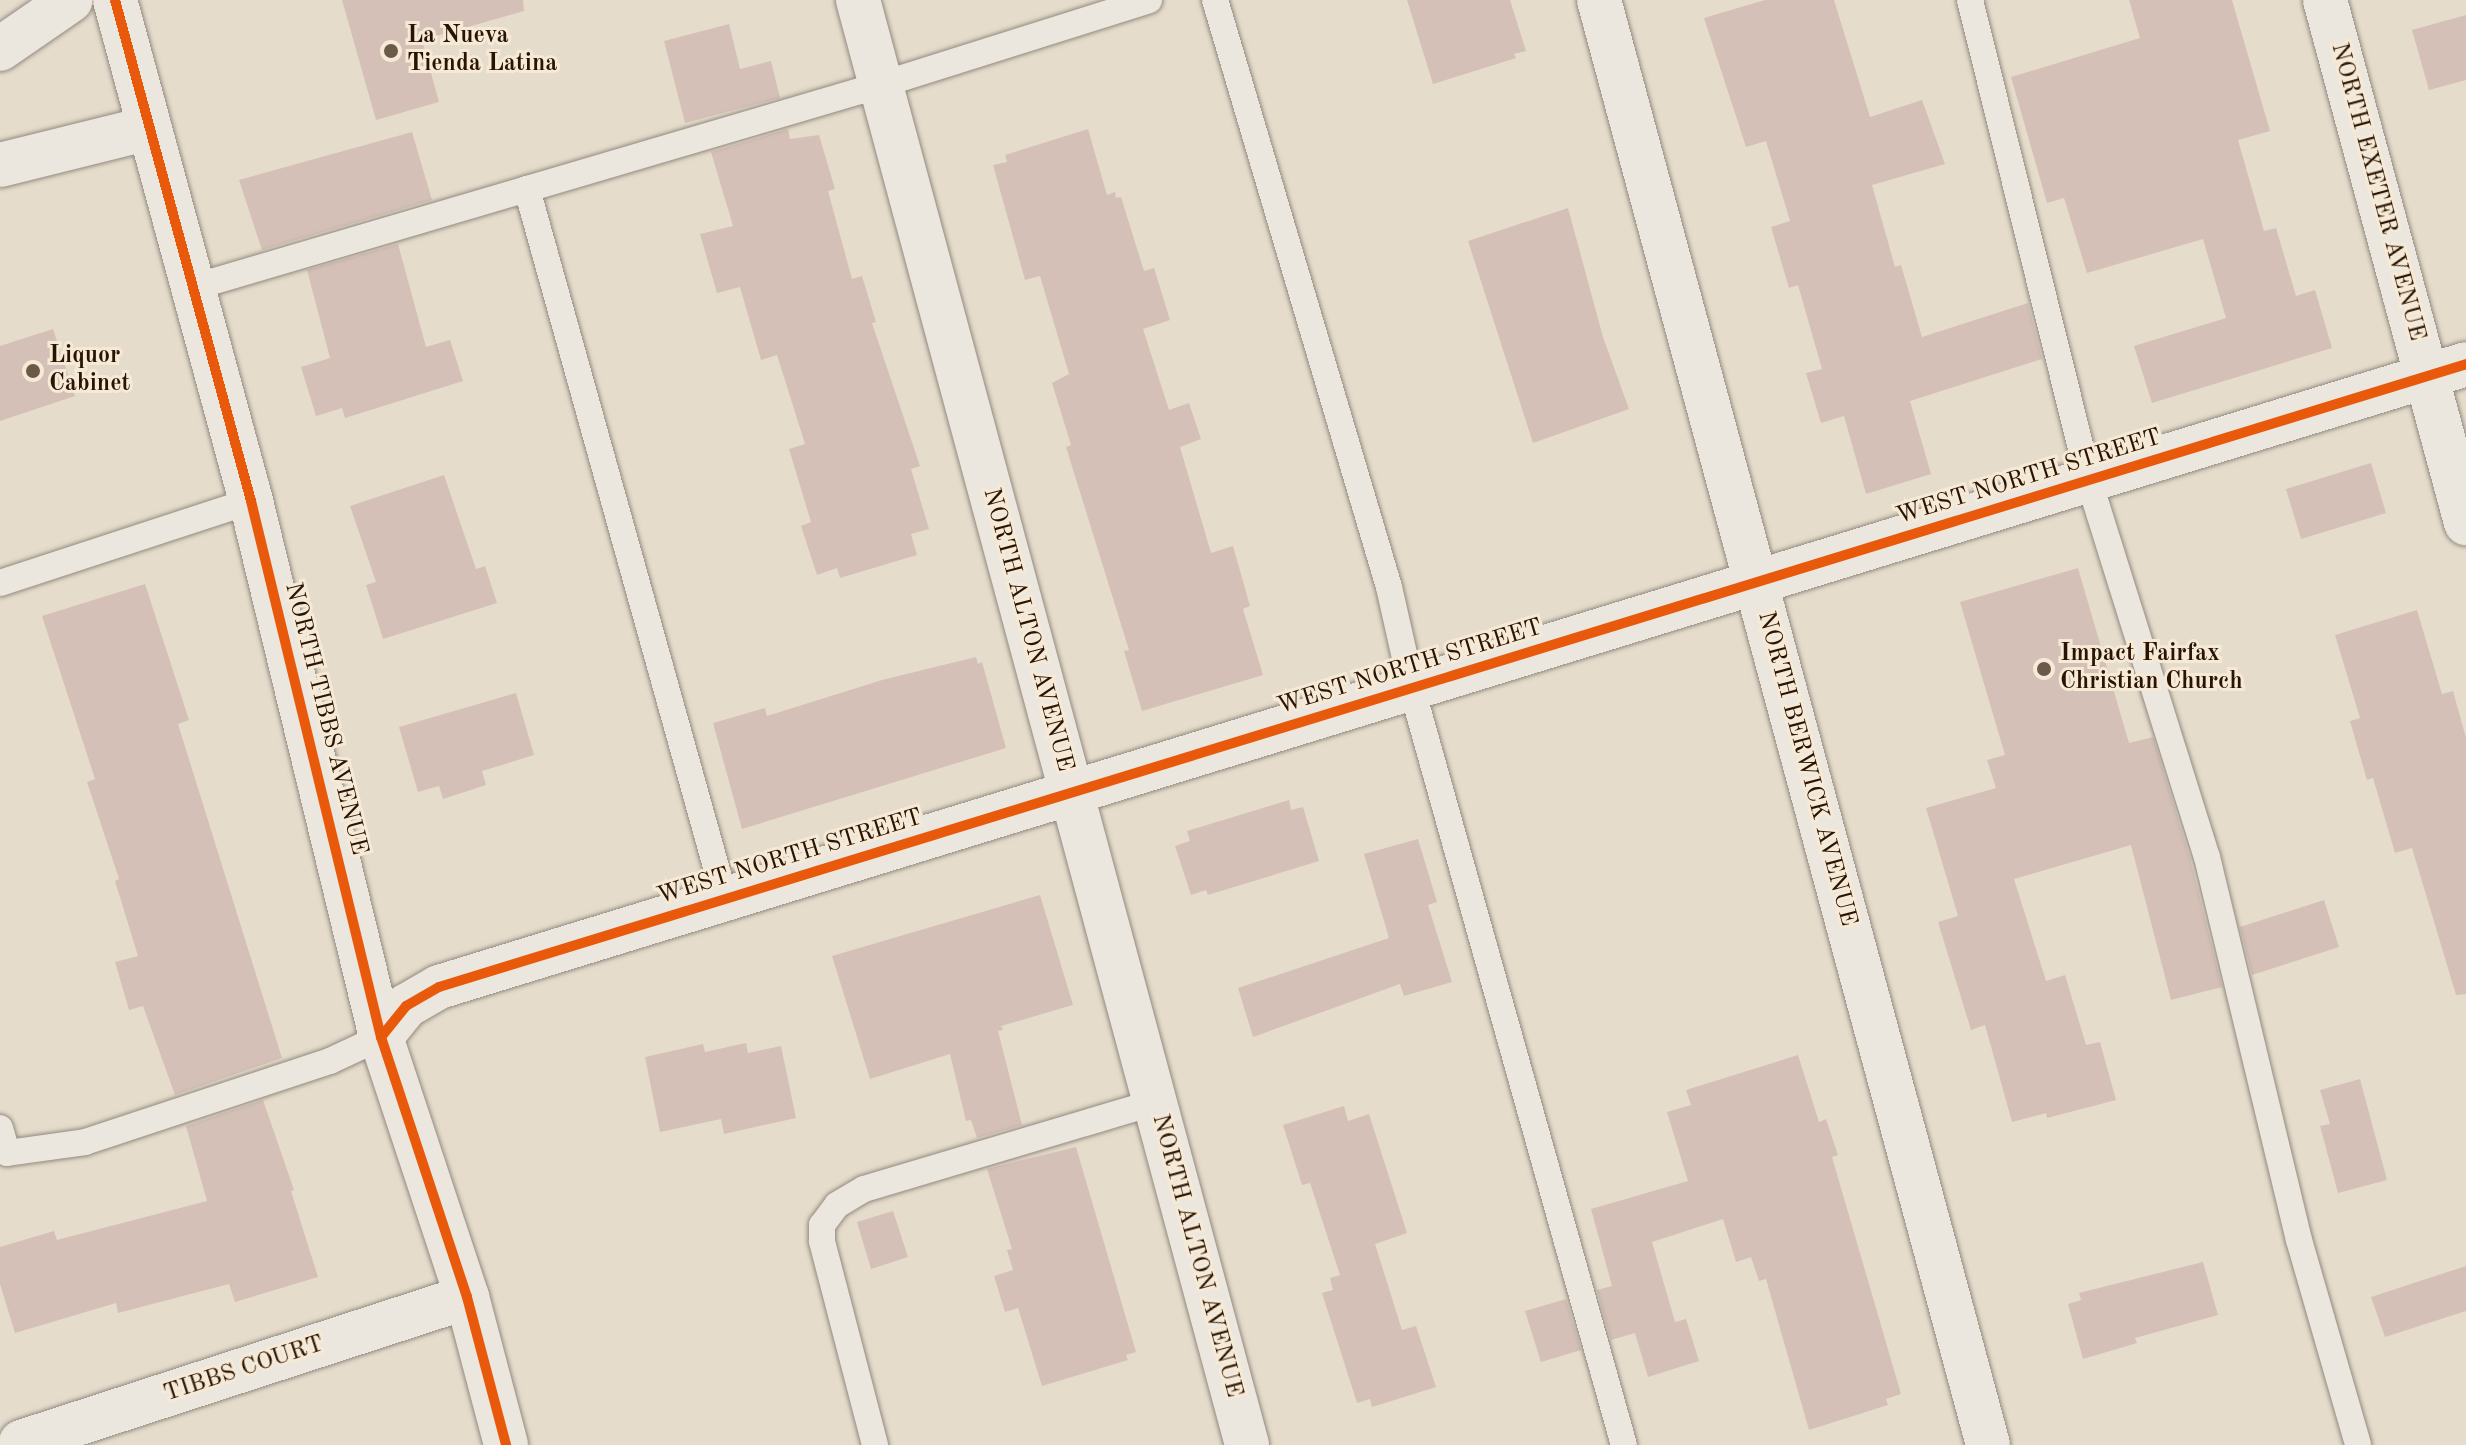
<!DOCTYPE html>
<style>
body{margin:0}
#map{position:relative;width:2466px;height:1445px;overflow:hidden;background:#e6dccc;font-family:"Old Standard TT",serif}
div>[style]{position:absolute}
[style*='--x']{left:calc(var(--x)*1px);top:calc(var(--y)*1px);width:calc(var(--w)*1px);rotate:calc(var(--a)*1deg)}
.building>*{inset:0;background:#d4c0b7}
.roads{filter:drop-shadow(0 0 2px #928a7f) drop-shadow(0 0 2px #928a7f)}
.service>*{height:26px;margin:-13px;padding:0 13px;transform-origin:13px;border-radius:13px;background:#ebe6de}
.minor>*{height:44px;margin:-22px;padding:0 22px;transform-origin:22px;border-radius:22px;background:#ebe6de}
.tertiary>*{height:44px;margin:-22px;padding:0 22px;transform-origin:22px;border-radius:22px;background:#ebe6de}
.secondary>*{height:44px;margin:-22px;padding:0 22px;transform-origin:22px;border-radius:22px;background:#ebe6de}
.cycleway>*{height:10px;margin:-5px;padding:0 5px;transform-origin:5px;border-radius:5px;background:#e8590c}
.dots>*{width:22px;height:22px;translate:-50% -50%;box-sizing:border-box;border:4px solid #f6ead7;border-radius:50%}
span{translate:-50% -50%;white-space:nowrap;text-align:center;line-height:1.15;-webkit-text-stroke:6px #f6ead7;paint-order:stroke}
.poi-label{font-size:24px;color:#291404;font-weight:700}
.left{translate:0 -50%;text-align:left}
.street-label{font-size:24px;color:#291404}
</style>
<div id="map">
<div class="building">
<i style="clip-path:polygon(342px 0,523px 0,524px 11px,422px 40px,439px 102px,376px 120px)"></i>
<i style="clip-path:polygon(1407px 0,1510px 0,1526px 51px,1514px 54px,1516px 58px,1433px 84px)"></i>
<i style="clip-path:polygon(1765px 0,1834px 0,1870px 117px,1922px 100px,1945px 164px,1872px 185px,1895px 267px,1901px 265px,1922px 337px,2028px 303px,2042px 359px,1910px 401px,1931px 474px,1866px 494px,1844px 416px,1821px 423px,1806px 373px,1822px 369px,1798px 285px,1789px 288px,1771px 227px,1790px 221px,1766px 141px,1746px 147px,1704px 18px)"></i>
<i style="clip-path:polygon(2129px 0,2232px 0,2270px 131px,2238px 140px,2264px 231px,2276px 228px,2296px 296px,2315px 290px,2332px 348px,2152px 403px,2134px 346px,2226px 318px,2203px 239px,2087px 273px,2064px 198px,2047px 203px,2011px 77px,2140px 38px)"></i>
<i style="clip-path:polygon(2466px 15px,2466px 80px,2429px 90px,2412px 30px)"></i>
<i style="clip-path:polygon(729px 24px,740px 69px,771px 61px,780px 98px,685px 123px,664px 41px)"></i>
<i style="clip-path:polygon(788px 129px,790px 139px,819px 135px,835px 189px,828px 191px,852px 279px,862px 276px,876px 322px,872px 323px,920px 466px,911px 469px,929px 529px,911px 534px,917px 555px,840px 578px,837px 568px,817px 575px,801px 526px,811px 522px,789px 449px,805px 444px,777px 355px,761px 360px,740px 287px,717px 293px,700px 234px,733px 226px,711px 152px)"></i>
<i style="clip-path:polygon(1088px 129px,1107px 195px,1115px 192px,1116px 198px,1121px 197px,1144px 271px,1154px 268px,1170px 320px,1143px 329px,1169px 410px,1189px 403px,1201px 439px,1180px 447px,1211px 553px,1233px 546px,1250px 606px,1243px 609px,1263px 675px,1142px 711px,1124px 651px,1129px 650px,1066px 447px,1071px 445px,1052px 383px,1069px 374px,1040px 276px,1025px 280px,993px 165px,1007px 162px,1005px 155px)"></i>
<i style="clip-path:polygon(412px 132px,432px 200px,262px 250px,239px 180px)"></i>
<i style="clip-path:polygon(1568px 208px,1603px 337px,1629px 409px,1533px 443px,1468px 241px)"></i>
<i style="clip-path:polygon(398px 244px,426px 347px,450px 340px,463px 381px,345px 418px,342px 408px,316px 416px,301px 367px,330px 358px,307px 270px)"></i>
<i style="clip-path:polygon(53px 329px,75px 396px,0 421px,0 346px)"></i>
<i style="clip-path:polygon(2371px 463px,2386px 513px,2301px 539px,2286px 489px)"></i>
<i style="clip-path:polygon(444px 475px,476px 569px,485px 566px,497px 603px,383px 639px,366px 585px,376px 582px,350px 506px)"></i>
<i style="clip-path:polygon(2078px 568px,2129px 743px,2153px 737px,2190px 858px,2222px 987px,2171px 1000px,2131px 845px,2014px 879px,2046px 981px,2065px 975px,2086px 1045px,2100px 1042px,2116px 1100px,2047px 1118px,2046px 1113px,2012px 1122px,1985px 1025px,1971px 1030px,1938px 922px,1958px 916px,1926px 808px,1996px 788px,1987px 760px,2005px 755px,1960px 602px)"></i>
<i style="clip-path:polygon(145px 584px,189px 720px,178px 724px,282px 1058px,175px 1095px,143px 1006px,129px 1010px,115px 962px,138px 956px,115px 881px,119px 879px,87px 782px,95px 779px,42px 616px)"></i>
<i style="clip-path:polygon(2417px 610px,2442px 694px,2453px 691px,2466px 738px,2466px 994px,2456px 995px,2412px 848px,2395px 853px,2373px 778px,2367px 780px,2350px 721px,2360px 718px,2335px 635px)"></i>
<i style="clip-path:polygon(976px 657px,978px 664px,982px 662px,1006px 748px,742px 829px,713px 723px,765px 708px,767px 716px,882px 680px)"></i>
<i style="clip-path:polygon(516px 693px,534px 755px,482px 771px,486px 785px,443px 799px,439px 786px,418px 792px,399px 727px)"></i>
<i style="clip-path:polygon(1289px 800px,1291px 810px,1303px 807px,1319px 861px,1208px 895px,1206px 890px,1191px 895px,1175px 846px,1190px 841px,1187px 831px)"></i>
<i style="clip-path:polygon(1418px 839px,1437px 902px,1428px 905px,1452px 982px,1404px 996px,1400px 984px,1253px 1037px,1238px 988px,1389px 938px,1364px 854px)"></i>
<i style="clip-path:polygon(1040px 895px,1073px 1005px,1001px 1026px,1003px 1030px,998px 1031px,1022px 1125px,977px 1138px,971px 1120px,966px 1121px,950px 1054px,870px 1079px,832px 956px)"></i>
<i style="clip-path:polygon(2324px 900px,2339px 947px,2252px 975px,2240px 927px)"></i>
<i style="clip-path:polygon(746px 1043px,748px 1053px,781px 1046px,796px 1118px,724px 1134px,721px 1119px,660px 1132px,645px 1057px,703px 1044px,705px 1052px)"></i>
<i style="clip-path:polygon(1798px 1055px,1819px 1122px,1826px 1119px,1838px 1155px,1832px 1157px,1901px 1394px,1886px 1399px,1888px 1405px,1809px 1430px,1766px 1279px,1759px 1281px,1751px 1257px,1736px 1262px,1723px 1219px,1652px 1242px,1675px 1322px,1686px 1319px,1699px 1361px,1648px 1377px,1635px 1333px,1611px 1340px,1597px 1290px,1612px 1286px,1591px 1209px,1688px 1181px,1667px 1112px,1691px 1105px,1686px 1090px)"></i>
<i style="clip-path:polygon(2360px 1079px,2387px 1180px,2338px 1193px,2320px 1126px,2330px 1124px,2320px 1090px)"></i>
<i style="clip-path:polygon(263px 1100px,294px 1190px,291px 1191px,318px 1277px,235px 1302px,229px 1284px,118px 1313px,116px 1303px,15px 1333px,0 1284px,0 1247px,54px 1231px,57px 1240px,207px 1201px,186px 1126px)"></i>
<i style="clip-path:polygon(1344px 1106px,1348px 1121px,1369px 1114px,1407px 1233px,1375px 1244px,1402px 1330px,1416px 1326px,1436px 1387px,1372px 1407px,1370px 1399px,1357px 1403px,1322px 1293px,1333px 1290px,1330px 1278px,1340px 1275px,1310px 1183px,1302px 1185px,1283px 1125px)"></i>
<i style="clip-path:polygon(1076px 1147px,1136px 1352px,1126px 1355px,1128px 1360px,1042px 1386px,1018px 1308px,1005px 1312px,994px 1276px,1013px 1270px,1007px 1250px,1012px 1249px,987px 1169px)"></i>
<i style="clip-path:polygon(893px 1211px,908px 1257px,871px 1269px,857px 1222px)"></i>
<i style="clip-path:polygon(2203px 1262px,2218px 1315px,2135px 1338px,2137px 1343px,2083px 1359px,2068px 1304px,2081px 1300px,2079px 1293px)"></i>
<i style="clip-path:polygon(2466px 1266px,2466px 1311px,2385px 1337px,2371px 1297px)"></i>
<i style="clip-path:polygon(1566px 1299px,1581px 1350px,1541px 1362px,1525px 1311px)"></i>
</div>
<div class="roads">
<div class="service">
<i style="--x:1215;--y:0;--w:612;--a:73.49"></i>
<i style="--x:1389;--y:587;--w:105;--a:77.3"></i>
<i style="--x:1412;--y:689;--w:785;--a:74.34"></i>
<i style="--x:1970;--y:0;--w:496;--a:76.1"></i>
<i style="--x:2089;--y:481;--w:394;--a:72.6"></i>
<i style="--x:2207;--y:857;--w:394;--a:76.5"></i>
<i style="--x:2299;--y:1240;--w:213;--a:73.9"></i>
<i style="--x:527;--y:189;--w:348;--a:-16.4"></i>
<i style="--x:861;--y:91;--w:302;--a:-17.5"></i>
<i style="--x:194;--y:287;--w:347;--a:-16.4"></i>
<i style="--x:527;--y:189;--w:737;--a:74.42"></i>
<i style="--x:0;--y:583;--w:264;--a:-18.1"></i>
<i style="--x:0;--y:1128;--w:26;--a:74"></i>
<i style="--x:7;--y:1153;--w:79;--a:-8"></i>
<i style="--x:85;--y:1142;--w:258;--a:-18.3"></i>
<i style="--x:330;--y:1061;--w:56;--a:-25.2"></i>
<i style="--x:875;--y:1445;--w:211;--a:-104.6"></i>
<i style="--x:822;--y:1241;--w:16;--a:-90"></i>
<i style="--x:822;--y:1225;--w:25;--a:-53"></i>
<i style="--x:837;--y:1205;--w:31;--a:-31"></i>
<i style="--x:864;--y:1189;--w:304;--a:-16.6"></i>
</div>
<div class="minor">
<i style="--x:858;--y:0;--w:1496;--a:74.93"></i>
<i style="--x:1599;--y:0;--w:1496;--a:74.93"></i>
<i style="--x:2325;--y:0;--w:542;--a:74.91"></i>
<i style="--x:381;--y:1037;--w:40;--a:-51"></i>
<i style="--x:406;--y:1006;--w:38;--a:-30"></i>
<i style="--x:439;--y:987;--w:2121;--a:-17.08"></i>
<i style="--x:21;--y:1442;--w:469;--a:-18"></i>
</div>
<div class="tertiary">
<i style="--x:115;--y:0;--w:519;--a:74.81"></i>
<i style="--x:251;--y:501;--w:552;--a:76.37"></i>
<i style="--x:381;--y:1037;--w:274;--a:71.7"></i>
<i style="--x:467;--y:1297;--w:153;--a:75.2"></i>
</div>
<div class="secondary">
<i style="--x:0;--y:49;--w:86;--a:-34.6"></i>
<i style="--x:0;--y:165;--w:154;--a:-13.9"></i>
</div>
</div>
<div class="cycleway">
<i style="--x:115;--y:0;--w:519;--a:74.81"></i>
<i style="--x:251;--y:501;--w:552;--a:76.37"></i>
<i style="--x:381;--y:1037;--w:274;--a:71.7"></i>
<i style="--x:467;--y:1297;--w:153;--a:75.2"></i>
<i style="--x:381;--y:1037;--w:40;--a:-51"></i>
<i style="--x:406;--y:1006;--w:38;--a:-30"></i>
<i style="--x:439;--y:987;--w:2121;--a:-17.08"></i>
</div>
<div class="dots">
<i style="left:391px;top:51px;background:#6b5a4a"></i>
<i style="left:33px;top:371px;background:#6b5a4a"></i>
<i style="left:2044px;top:669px;background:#6b5a4a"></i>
</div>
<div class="poi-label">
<span class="left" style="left:407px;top:51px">La Nueva<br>Tienda Latina</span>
<span class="left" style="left:49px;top:371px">Liquor<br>Cabinet</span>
<span class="left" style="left:2060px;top:669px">Impact Fairfax<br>Christian Church</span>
</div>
<div class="street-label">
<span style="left:2377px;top:192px;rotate:75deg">NORTH EXETER AVENUE</span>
<span style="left:2029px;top:478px;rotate:-17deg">WEST NORTH STREET</span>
<span style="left:1027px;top:630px;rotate:75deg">NORTH ALTON AVENUE</span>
<span style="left:1410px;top:668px;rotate:-17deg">WEST NORTH STREET</span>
<span style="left:325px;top:719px;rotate:76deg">NORTH TIBBS AVENUE</span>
<span style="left:1806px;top:769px;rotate:75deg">NORTH BERWICK AVENUE</span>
<span style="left:790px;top:858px;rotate:-17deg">WEST NORTH STREET</span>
<span style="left:1196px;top:1256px;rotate:75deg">NORTH ALTON AVENUE</span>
<span style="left:244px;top:1370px;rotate:-18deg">TIBBS COURT</span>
</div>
</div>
